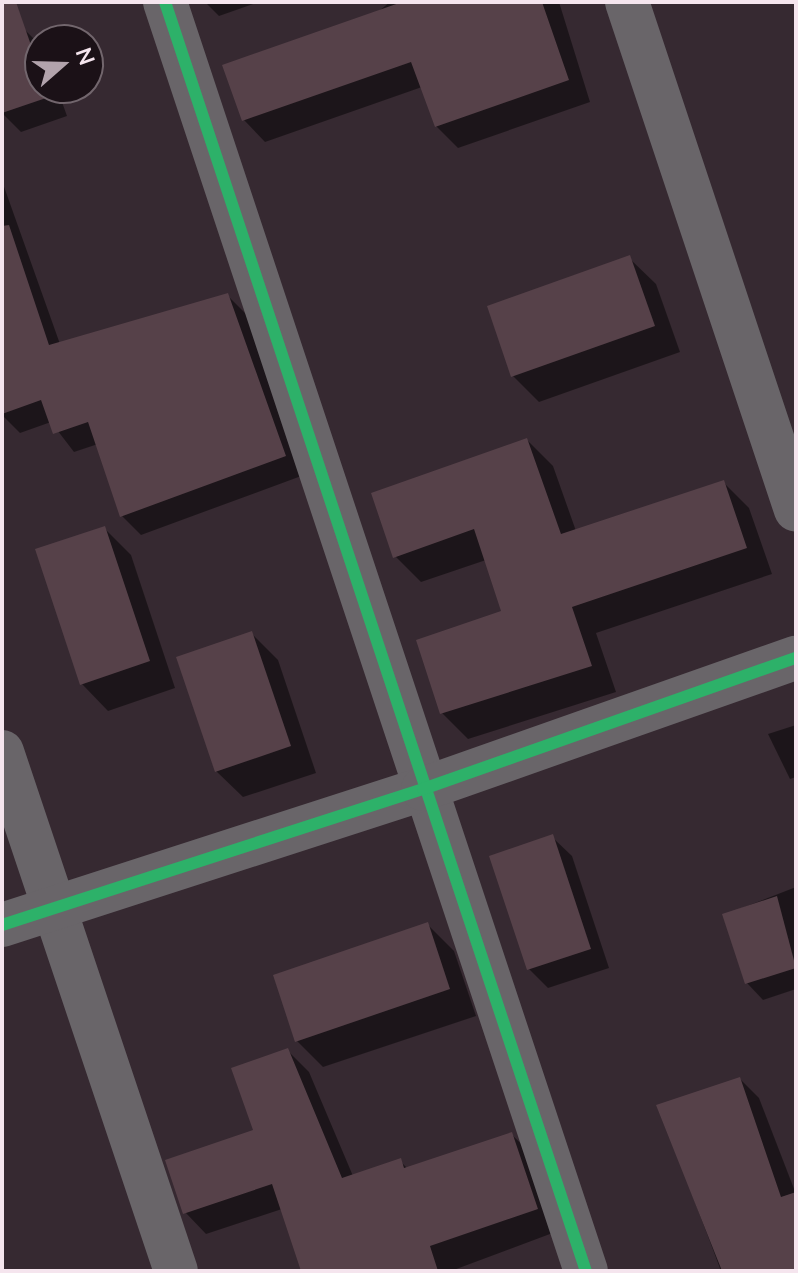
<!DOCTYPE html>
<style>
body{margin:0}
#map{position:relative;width:798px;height:1273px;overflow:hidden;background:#362931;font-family:"Nunito Sans",sans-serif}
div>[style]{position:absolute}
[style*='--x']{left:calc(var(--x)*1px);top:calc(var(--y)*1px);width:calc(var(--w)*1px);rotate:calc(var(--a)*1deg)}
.shadow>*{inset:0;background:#0007}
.building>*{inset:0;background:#564149}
.street>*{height:44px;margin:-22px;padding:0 22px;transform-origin:22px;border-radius:22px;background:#696569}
.cycleway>*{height:12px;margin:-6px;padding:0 6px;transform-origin:6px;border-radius:6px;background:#2db169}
span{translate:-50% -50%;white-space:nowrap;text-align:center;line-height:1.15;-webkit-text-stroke:8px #1b1117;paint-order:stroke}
.frame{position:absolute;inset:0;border:4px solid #f5e5ee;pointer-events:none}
.north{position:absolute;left:24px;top:24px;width:80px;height:80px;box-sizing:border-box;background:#1b1117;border:2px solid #72666d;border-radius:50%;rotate:70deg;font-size:22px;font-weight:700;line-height:32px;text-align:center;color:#f5e5ee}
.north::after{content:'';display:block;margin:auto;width:28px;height:36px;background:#b2a3ac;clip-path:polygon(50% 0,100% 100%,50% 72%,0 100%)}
</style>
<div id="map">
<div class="shadow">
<i style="clip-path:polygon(205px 2px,259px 2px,219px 16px)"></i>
<i style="clip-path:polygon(390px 2px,559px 2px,590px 102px,458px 148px,436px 126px,422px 87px,265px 142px,244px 120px)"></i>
<i style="clip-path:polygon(24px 29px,40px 45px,40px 88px,57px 88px,67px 116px,21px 132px,2px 113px,2px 36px)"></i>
<i style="clip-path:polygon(2px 181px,60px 344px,227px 295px,246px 314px,304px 475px,141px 535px,122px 516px,98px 444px,74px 452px,51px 422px,20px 433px,2px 415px)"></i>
<i style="clip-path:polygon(629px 258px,656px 284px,680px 352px,539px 402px,513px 376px)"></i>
<i style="clip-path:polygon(527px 440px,553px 466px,576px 531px,723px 482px,749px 508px,772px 574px,596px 633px,616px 692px,468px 739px,442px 713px,504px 613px,486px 560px,421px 582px,395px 556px)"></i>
<i style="clip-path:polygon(104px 528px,131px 555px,175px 688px,108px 711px,82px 684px)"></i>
<i style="clip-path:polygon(251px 633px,278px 660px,316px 773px,243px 797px,216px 771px)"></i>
<i style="clip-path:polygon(796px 725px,796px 777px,790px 779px,768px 734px)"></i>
<i style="clip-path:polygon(552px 837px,572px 856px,609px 968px,548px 988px,529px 969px)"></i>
<i style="clip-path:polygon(796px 887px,796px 989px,763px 1000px,747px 983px,724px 915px)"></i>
<i style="clip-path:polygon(428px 925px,454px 951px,476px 1016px,323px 1067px,297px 1041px)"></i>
<i style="clip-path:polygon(288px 1051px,309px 1072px,353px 1176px,400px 1161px,408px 1169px,511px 1134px,533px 1155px,558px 1231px,451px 1271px,304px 1271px,282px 1209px,206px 1234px,185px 1212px,255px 1132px)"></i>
<i style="clip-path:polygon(740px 1079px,759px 1098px,796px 1194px,796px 1271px,721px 1271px,659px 1106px)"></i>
</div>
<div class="building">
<i style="clip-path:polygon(2px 2px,16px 2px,49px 97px,2px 113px)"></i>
<i style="clip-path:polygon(402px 2px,542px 2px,569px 80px,435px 127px,411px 62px,242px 121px,222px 65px)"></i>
<i style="clip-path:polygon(9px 225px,49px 345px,228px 293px,286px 456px,120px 517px,88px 422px,53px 434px,41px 400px,2px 414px,2px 226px)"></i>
<i style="clip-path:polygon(630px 255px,655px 326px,511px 377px,487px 306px)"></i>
<i style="clip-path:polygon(527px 438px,561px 534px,724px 480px,747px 548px,572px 607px,592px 666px,440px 714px,416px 640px,501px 611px,474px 529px,393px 558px,371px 493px)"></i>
<i style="clip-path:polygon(105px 526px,150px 661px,80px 685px,35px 549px)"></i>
<i style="clip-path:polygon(252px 631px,291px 746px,215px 772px,176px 657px)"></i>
<i style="clip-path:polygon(553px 834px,591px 949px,527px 970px,489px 856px)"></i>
<i style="clip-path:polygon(777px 896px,796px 968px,745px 984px,722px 914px)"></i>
<i style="clip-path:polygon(428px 922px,450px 989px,295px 1042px,273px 975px)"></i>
<i style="clip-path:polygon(288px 1048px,342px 1178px,401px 1158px,404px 1168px,512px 1132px,538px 1209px,430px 1246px,438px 1271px,301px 1271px,272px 1184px,183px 1214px,165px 1160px,253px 1130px,231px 1068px)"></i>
<i style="clip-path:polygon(740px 1077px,781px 1197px,796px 1192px,796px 1271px,722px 1271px,656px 1105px)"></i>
</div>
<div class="street">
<i style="--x:165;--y:2;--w:1337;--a:71.65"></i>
<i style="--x:627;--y:2;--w:535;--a:71.6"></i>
<i style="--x:2;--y:752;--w:547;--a:71.47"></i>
<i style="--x:2;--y:925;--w:442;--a:-17.9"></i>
<i style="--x:423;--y:789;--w:395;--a:-19.4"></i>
</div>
<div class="cycleway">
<i style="--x:165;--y:2;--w:1337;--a:71.65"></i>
<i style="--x:2;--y:925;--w:442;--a:-17.9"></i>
<i style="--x:423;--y:789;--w:395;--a:-19.4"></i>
</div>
<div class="frame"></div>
<div class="north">N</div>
</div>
